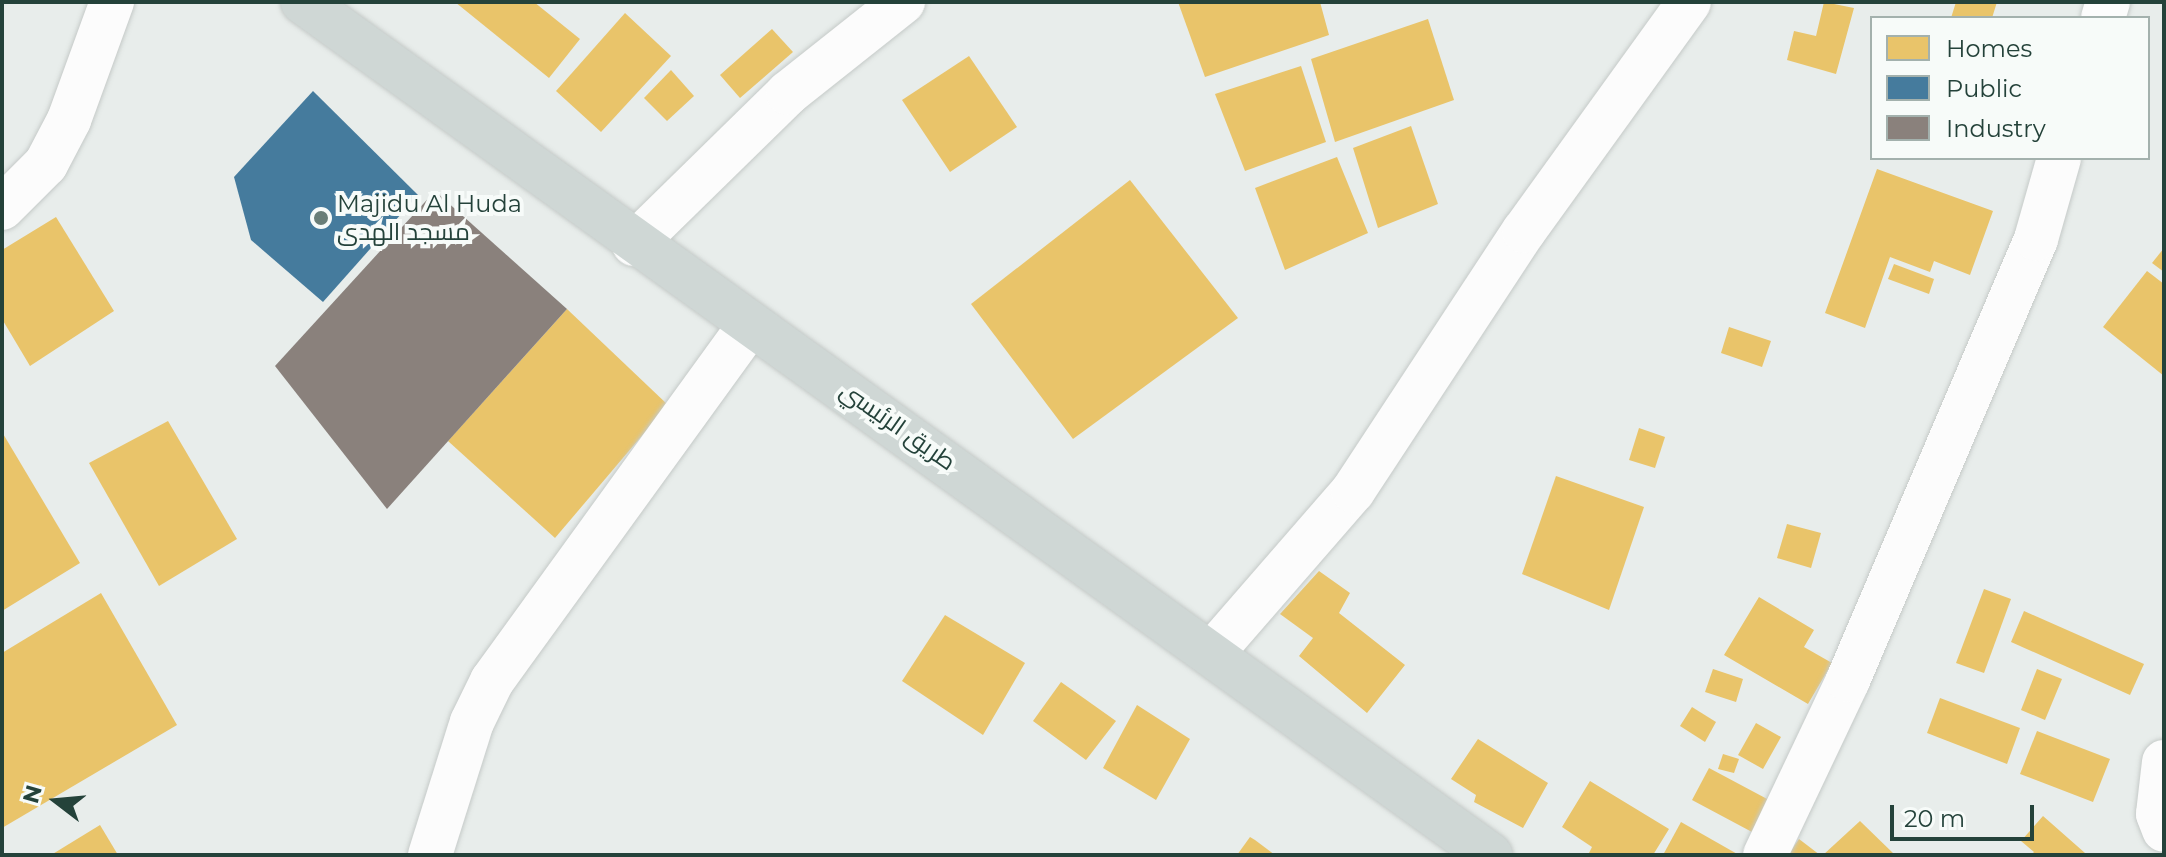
<!DOCTYPE html>
<meta charset="utf-8">
<style>
body{margin:0}
#map{position:relative;width:2166px;height:857px;overflow:hidden;background:#e8edeb;font-family:Montserrat,Cairo,sans-serif}
div>[style]{position:absolute}
[style*='--x']{left:calc(var(--x)*1px);top:calc(var(--y)*1px);width:calc(var(--w)*1px);rotate:calc(var(--a)*1deg)}
.homes>*{inset:0;background:#e9c46a}
.public>*{inset:0;background:#457b9d}
.industry>*{inset:0;background:#8a817c}
.roads{filter:drop-shadow(0 0 2px #c5cac8) drop-shadow(0 0 2px #c5cac8)}
.street>*{height:44px;margin:-22px;padding:0 22px;transform-origin:22px;border-radius:22px;background:#fcfcfc}
.primary>*{height:44px;margin:-22px;padding:0 22px;transform-origin:22px;border-radius:22px;background:#cfd7d5}
.dots>*{width:22px;height:22px;translate:-50% -50%;box-sizing:border-box;border:4px solid #f7fbf9;border-radius:50%}
span{translate:-50% -50%;white-space:nowrap;text-align:center;line-height:1.15;-webkit-text-stroke:8px #f7fbf9;paint-order:stroke}
.poi-label{font-size:24px;color:#24423a}
.left{translate:0 -50%;text-align:left}
.street-label{font-size:24px;color:#24423a}
.frame{position:absolute;inset:0;border:4px solid #24423a;pointer-events:none}
.legend{position:absolute;left:1870px;top:16px;width:280px;height:144px;box-sizing:border-box;background:#f7fbf9;border:2px solid #a3b1ad;margin:0;padding:10px 14px;list-style:none;font-size:24px;color:#24423a}
.legend li{display:flex;align-items:center;gap:16px;height:40px}
.legend b{width:40px;border:2px solid #a3b1ad}
.north{position:absolute;left:16px;top:761px;width:80px;height:80px;-webkit-text-stroke:6px #f7fbf9;paint-order:stroke;rotate:286deg;font-size:22px;font-weight:700;line-height:32px;text-align:center;color:#24423a}
.north::after{content:'';display:block;margin:auto;width:28px;height:36px;background:#24423a;clip-path:polygon(50% 0,100% 100%,50% 72%,0 100%)}
.scale{position:absolute;left:1890px;top:805px;width:144px;height:36px;box-sizing:border-box;border:4px solid #24423a;border-top:0;padding-left:10px;font-size:24px;line-height:28px;white-space:nowrap;color:#24423a;-webkit-text-stroke:6px #f7fbf9;paint-order:stroke}
</style>
<div id="map">
<div class="homes">
<i style="clip-path:polygon(455px 2px,534px 2px,580px 39px,549px 78px)"></i>
<i style="clip-path:polygon(1178px 2px,1320px 2px,1329px 35px,1205px 77px)"></i>
<i style="clip-path:polygon(1824px 2px,1854px 8px,1836px 74px,1787px 60px,1794px 31px,1816px 36px)"></i>
<i style="clip-path:polygon(1956px 2px,1997px 2px,1992px 18px,1951px 18px)"></i>
<i style="clip-path:polygon(625px 13px,671px 56px,601px 132px,556px 91px)"></i>
<i style="clip-path:polygon(1428px 19px,1454px 100px,1335px 142px,1311px 59px)"></i>
<i style="clip-path:polygon(772px 29px,793px 52px,740px 98px,720px 75px)"></i>
<i style="clip-path:polygon(969px 56px,1017px 127px,950px 172px,902px 100px)"></i>
<i style="clip-path:polygon(1301px 66px,1326px 142px,1245px 171px,1215px 94px)"></i>
<i style="clip-path:polygon(671px 70px,694px 96px,667px 121px,644px 98px)"></i>
<i style="clip-path:polygon(1411px 126px,1438px 204px,1378px 228px,1353px 148px)"></i>
<i style="clip-path:polygon(1337px 157px,1368px 233px,1285px 270px,1255px 188px)"></i>
<i style="clip-path:polygon(1877px 169px,1993px 211px,1970px 275px,1934px 261px,1930px 272px,1890px 257px,1865px 328px,1825px 313px)"></i>
<i style="clip-path:polygon(1130px 180px,1238px 318px,1073px 439px,971px 304px)"></i>
<i style="clip-path:polygon(56px 217px,114px 311px,30px 366px,2px 319px,2px 250px)"></i>
<i style="clip-path:polygon(2164px 248px,2164px 272px,2152px 263px)"></i>
<i style="clip-path:polygon(1894px 264px,1934px 279px,1929px 294px,1888px 279px)"></i>
<i style="clip-path:polygon(2147px 271px,2164px 284px,2164px 376px,2103px 327px)"></i>
<i style="clip-path:polygon(567px 309px,668px 405px,555px 538px,448px 441px)"></i>
<i style="clip-path:polygon(1729px 327px,1771px 341px,1762px 367px,1721px 353px)"></i>
<i style="clip-path:polygon(168px 421px,237px 539px,159px 586px,89px 463px)"></i>
<i style="clip-path:polygon(1639px 428px,1665px 437px,1655px 468px,1629px 460px)"></i>
<i style="clip-path:polygon(2px 432px,80px 563px,2px 611px)"></i>
<i style="clip-path:polygon(1556px 476px,1644px 507px,1609px 610px,1522px 574px)"></i>
<i style="clip-path:polygon(1787px 524px,1821px 533px,1811px 568px,1777px 558px)"></i>
<i style="clip-path:polygon(1319px 571px,1350px 593px,1339px 613px,1405px 665px,1367px 713px,1299px 656px,1313px 638px,1280px 614px)"></i>
<i style="clip-path:polygon(1984px 589px,2011px 599px,1984px 673px,1956px 663px)"></i>
<i style="clip-path:polygon(101px 593px,177px 725px,2px 828px,2px 653px)"></i>
<i style="clip-path:polygon(1759px 597px,1814px 630px,1804px 647px,1832px 663px,1808px 704px,1724px 655px)"></i>
<i style="clip-path:polygon(2024px 611px,2144px 664px,2130px 695px,2011px 642px)"></i>
<i style="clip-path:polygon(945px 615px,1025px 663px,983px 735px,902px 681px)"></i>
<i style="clip-path:polygon(1713px 669px,1743px 679px,1736px 702px,1705px 692px)"></i>
<i style="clip-path:polygon(2037px 669px,2062px 679px,2045px 720px,2021px 710px)"></i>
<i style="clip-path:polygon(1061px 682px,1116px 721px,1086px 760px,1033px 721px)"></i>
<i style="clip-path:polygon(1940px 698px,2020px 728px,2007px 764px,1927px 733px)"></i>
<i style="clip-path:polygon(1137px 705px,1190px 739px,1156px 800px,1103px 768px)"></i>
<i style="clip-path:polygon(1692px 707px,1716px 722px,1705px 742px,1680px 726px)"></i>
<i style="clip-path:polygon(1756px 723px,1781px 737px,1763px 769px,1738px 755px)"></i>
<i style="clip-path:polygon(2037px 731px,2110px 759px,2093px 802px,2020px 774px)"></i>
<i style="clip-path:polygon(1478px 739px,1548px 783px,1523px 828px,1474px 802px,1476px 795px,1451px 779px)"></i>
<i style="clip-path:polygon(1723px 754px,1739px 759px,1734px 773px,1718px 769px)"></i>
<i style="clip-path:polygon(1709px 768px,1769px 800px,1752px 832px,1692px 800px)"></i>
<i style="clip-path:polygon(1590px 781px,1669px 829px,1653px 855px,1588px 855px,1592px 847px,1562px 827px)"></i>
<i style="clip-path:polygon(2043px 816px,2085px 853px,2083px 855px,2031px 855px,2034px 852px,2021px 841px)"></i>
<i style="clip-path:polygon(1860px 821px,1895px 855px,1823px 855px)"></i>
<i style="clip-path:polygon(1681px 822px,1739px 855px,1663px 855px)"></i>
<i style="clip-path:polygon(100px 825px,118px 855px,51px 855px)"></i>
<i style="clip-path:polygon(1250px 837px,1255px 840px,1275px 855px,1237px 855px)"></i>
<i style="clip-path:polygon(1799px 839px,1820px 855px,1788px 855px)"></i>
</div>
<div class="public">
<i style="clip-path:polygon(313px 91px,418px 195px,323px 302px,251px 240px,234px 177px)"></i>
</div>
<div class="industry">
<i style="clip-path:polygon(435px 191px,567px 309px,387px 509px,275px 366px)"></i>
</div>
<div class="roads">
<div class="street">
<i style="--x:2103;--y:18;--w:17;--a:-73"></i>
<i style="--x:2;--y:208;--w:62;--a:-45"></i>
<i style="--x:46;--y:164;--w:50;--a:-62.4"></i>
<i style="--x:69;--y:120;--w:126;--a:-70"></i>
<i style="--x:634;--y:244;--w:216;--a:-44.4"></i>
<i style="--x:788;--y:93;--w:147;--a:-38.4"></i>
<i style="--x:1213;--y:652;--w:213;--a:-49"></i>
<i style="--x:1353;--y:491;--w:311;--a:-56.7"></i>
<i style="--x:1524;--y:231;--w:282;--a:-54.2"></i>
<i style="--x:2164;--y:762;--w:52;--a:96.6"></i>
<i style="--x:2158;--y:814;--w:17;--a:69"></i>
<i style="--x:430;--y:855;--w:139;--a:-72.5"></i>
<i style="--x:472;--y:722;--w:46;--a:-64"></i>
<i style="--x:492;--y:681;--w:440;--a:-54.1"></i>
<i style="--x:1765;--y:855;--w:194;--a:-64.6"></i>
<i style="--x:1848;--y:680;--w:479;--a:-66.9"></i>
<i style="--x:2036;--y:239;--w:84;--a:-74.1"></i>
</div>
<div class="primary">
<i style="--x:303;--y:2;--w:1462;--a:35.7"></i>
</div>
</div>
<div class="dots">
<i style="left:321px;top:218px;background:#697e78"></i>
</div>
<div class="poi-label">
<span class="left" style="left:337px;top:218px">Majidu Al Huda<br>مسجد الهدى</span>
</div>
<div class="street-label">
<span style="left:898px;top:426px;rotate:35deg">طريق الرئيسي</span>
</div>
<div class="frame"></div>
<ul class="legend">
<li><b style="height:22px;background:#e9c46a"></b>Homes</li>
<li><b style="height:22px;background:#457b9d"></b>Public</li>
<li><b style="height:22px;background:#8a817c"></b>Industry</li>
</ul>
<div class="north">N</div>
<div class="scale">20 m</div>
</div>
